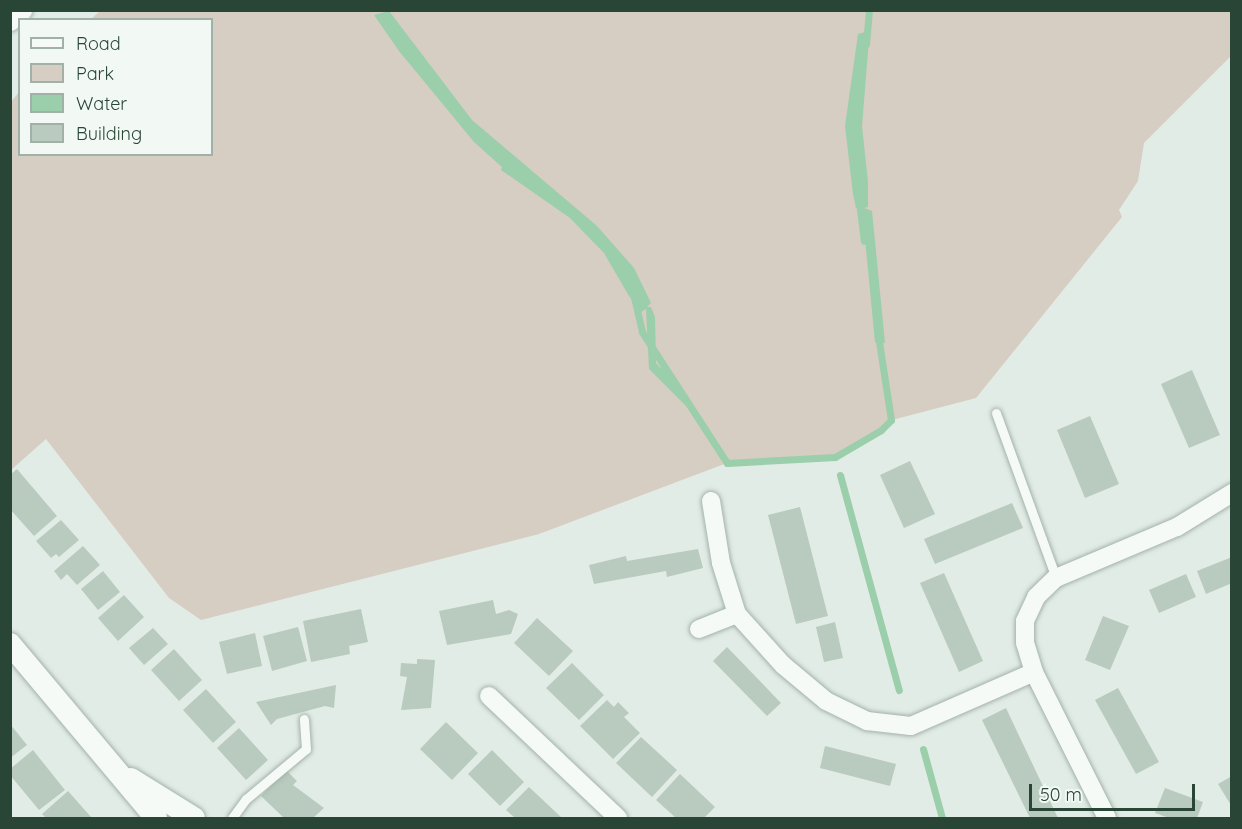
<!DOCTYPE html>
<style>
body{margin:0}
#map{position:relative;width:1242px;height:829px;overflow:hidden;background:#e2ece6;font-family:Quicksand,sans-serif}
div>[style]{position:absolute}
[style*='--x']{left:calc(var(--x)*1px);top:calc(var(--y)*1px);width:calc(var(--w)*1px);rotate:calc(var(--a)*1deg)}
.green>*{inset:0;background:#d6cdc3}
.water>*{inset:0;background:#9bceaa}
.stream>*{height:7px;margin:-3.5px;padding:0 3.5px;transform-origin:3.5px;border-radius:3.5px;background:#9bceaa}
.building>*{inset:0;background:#b9cabf}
.roads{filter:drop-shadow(0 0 2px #a3b3aa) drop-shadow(0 0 2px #a3b3aa)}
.service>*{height:9px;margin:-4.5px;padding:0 4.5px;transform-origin:4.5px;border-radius:4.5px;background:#f6faf7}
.minor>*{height:18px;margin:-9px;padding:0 9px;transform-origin:9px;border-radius:9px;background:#f6faf7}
.tertiary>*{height:22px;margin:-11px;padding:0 11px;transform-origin:11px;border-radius:11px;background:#f6faf7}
span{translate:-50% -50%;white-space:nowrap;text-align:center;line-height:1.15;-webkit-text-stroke:6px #f2f9f5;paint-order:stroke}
.frame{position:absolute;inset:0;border:12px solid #294535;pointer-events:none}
.legend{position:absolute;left:18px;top:18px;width:195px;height:138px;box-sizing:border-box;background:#f2f9f5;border:2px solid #a2b1a8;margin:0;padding:8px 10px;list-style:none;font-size:18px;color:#294535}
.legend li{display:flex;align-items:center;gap:12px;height:30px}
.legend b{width:30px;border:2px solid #a2b1a8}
.scale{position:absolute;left:1029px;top:784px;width:166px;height:27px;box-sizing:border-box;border:3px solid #294535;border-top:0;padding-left:8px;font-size:18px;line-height:21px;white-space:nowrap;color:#294535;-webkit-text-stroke:4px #f2f9f5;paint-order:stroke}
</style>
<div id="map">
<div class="green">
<i style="clip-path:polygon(100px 11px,1231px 11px,1231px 56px,1144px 143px,1138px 181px,1119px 210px,1122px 217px,976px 398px,892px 420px,835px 457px,727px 463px,539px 534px,201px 620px,169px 598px,46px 439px,11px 470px,11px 102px,19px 92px,20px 154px,212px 154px,212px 20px,91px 19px)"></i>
</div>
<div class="water">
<i style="clip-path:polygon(389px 11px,472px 120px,597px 226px,634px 268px,651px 303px,647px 307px,651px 307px,655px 317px,656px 363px,688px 396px,691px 403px,687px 407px,649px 369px,646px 309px,641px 312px,629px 296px,604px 253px,570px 218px,501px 170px,502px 167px,474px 142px,399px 51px,374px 15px)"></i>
<i style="clip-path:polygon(865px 32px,869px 39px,862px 126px,868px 182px,868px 207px,864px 208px,872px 211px,885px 343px,875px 342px,862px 208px,856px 208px,853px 194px,845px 126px,858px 34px)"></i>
</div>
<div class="stream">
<i style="--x:866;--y:44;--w:34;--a:-85"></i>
<i style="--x:859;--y:201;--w:40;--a:82.9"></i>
<i style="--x:634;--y:297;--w:36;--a:77"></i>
<i style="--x:642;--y:332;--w:156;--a:57"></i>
<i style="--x:727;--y:463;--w:108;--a:-3.2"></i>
<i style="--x:835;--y:457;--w:53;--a:-30.4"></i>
<i style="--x:881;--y:430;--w:14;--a:-45"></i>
<i style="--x:891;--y:420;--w:86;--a:-98.7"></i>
<i style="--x:840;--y:475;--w:223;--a:74.7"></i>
<i style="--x:923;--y:749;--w:72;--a:74.6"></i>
</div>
<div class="building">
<i style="clip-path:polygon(1192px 370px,1220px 435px,1189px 448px,1161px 384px)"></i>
<i style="clip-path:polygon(1090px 416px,1119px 484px,1085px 498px,1057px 430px)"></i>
<i style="clip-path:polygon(910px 461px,935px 514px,904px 528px,880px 475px)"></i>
<i style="clip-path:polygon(17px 469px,57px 516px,34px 536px,10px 509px,10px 475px)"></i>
<i style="clip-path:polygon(1012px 503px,1023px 528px,935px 564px,924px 539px)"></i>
<i style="clip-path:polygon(800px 507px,828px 616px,796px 624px,768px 515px)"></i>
<i style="clip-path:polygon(61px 520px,79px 540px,59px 557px,56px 554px,51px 558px,36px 541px)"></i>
<i style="clip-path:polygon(83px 546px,100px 565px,77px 585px,67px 574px,61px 580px,54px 571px)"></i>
<i style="clip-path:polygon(698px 549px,703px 568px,667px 577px,666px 571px,594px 584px,589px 565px,626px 556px,627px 561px)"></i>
<i style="clip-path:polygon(1232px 557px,1232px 583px,1206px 594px,1197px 571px)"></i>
<i style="clip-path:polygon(103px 571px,120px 592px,98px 610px,81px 589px)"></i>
<i style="clip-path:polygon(944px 573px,983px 661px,959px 672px,920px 583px)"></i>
<i style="clip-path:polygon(1186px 574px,1196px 597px,1159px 613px,1149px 590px)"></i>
<i style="clip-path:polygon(124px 595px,144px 617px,118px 641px,98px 618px)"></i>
<i style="clip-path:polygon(493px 600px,496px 614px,509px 610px,518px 614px,511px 634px,447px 645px,439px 611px)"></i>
<i style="clip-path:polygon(361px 609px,368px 642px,349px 646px,350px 654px,311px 662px,303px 621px)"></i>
<i style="clip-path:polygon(1103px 616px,1129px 626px,1110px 670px,1085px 660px)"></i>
<i style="clip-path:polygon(537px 618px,573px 651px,549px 676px,514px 643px)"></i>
<i style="clip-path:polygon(835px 622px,843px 658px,824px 662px,816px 627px)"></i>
<i style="clip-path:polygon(298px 627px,307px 661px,272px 671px,263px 636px)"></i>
<i style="clip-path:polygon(153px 628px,168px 644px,144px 665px,129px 648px)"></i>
<i style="clip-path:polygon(255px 633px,262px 666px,227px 674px,219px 642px)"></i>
<i style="clip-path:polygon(727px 647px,781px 703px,767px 716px,713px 661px)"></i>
<i style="clip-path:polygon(174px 649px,202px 680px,179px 701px,151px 670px)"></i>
<i style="clip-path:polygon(417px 659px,435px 660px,431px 708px,401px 710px,407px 677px,400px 676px,401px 663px,417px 664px)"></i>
<i style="clip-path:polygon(572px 663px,604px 695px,579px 720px,546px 688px)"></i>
<i style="clip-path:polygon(336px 685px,334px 708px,325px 706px,277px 719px,271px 725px,256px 702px)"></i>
<i style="clip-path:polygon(1118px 688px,1159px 762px,1136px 774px,1095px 700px)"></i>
<i style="clip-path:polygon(206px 689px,236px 722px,213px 743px,183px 710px)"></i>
<i style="clip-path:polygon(607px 700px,614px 707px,618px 702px,629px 713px,624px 717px,640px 733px,613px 759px,580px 726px)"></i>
<i style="clip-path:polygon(1006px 708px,1058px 818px,1030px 818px,982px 720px)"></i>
<i style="clip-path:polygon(446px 722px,478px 753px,452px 780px,420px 749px)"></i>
<i style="clip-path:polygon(10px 724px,27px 745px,10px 758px)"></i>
<i style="clip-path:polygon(239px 728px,268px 760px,246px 780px,217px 748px)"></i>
<i style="clip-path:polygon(641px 737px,677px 770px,652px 797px,616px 763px)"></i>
<i style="clip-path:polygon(825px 746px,896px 764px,890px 786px,820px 768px)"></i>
<i style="clip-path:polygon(33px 750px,65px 790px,39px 810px,10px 775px,10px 769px)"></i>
<i style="clip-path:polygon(492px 750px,524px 782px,500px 806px,468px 774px)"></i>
<i style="clip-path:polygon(286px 770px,297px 781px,293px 785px,324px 808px,313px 818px,284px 818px,261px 796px)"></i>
<i style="clip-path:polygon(680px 774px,715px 807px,704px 818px,676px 818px,656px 800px)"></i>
<i style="clip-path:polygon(1232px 776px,1232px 807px,1218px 784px)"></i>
<i style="clip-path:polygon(529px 787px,561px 817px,560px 818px,515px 818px,506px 810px)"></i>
<i style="clip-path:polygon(1165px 788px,1203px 802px,1197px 818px,1169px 818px,1155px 813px)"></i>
<i style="clip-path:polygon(68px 791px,83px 808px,92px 818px,46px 818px,42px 814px)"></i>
</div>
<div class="roads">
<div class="service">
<i style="--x:996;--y:413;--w:176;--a:70"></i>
<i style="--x:232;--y:818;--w:24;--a:-54"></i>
<i style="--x:246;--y:799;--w:78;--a:-39.8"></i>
<i style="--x:306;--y:749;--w:30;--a:-94"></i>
</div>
<div class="minor">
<i style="--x:711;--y:501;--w:63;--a:80.8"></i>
<i style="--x:721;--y:563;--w:53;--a:72.6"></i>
<i style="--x:737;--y:614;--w:69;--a:48"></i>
<i style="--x:783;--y:665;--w:56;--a:39.9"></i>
<i style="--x:826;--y:701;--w:46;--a:26"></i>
<i style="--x:867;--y:721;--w:44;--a:6.5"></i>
<i style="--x:911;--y:726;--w:134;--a:-23.7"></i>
<i style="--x:699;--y:629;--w:41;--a:-21.5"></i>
<i style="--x:489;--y:696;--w:178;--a:43.4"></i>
<i style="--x:1107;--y:818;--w:163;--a:-116.6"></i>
<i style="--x:1034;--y:672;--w:30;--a:-107"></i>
<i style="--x:1025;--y:643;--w:22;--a:-90"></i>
<i style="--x:1025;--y:621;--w:26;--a:-65"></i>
<i style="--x:1036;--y:597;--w:28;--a:-44"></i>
<i style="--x:1056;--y:578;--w:131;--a:-22.9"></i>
<i style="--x:1177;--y:527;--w:65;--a:-31.7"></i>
</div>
<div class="tertiary">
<i style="--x:10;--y:20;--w:15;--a:-42"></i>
<i style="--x:10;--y:644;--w:227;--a:50"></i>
<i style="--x:131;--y:779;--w:74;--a:31.8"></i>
</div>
</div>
<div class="frame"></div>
<ul class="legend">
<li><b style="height:8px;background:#f6faf7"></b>Road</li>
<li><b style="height:16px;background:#d6cdc3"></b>Park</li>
<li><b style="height:16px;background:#9bceaa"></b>Water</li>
<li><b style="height:16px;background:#b9cabf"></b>Building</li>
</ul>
<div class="scale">50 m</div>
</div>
